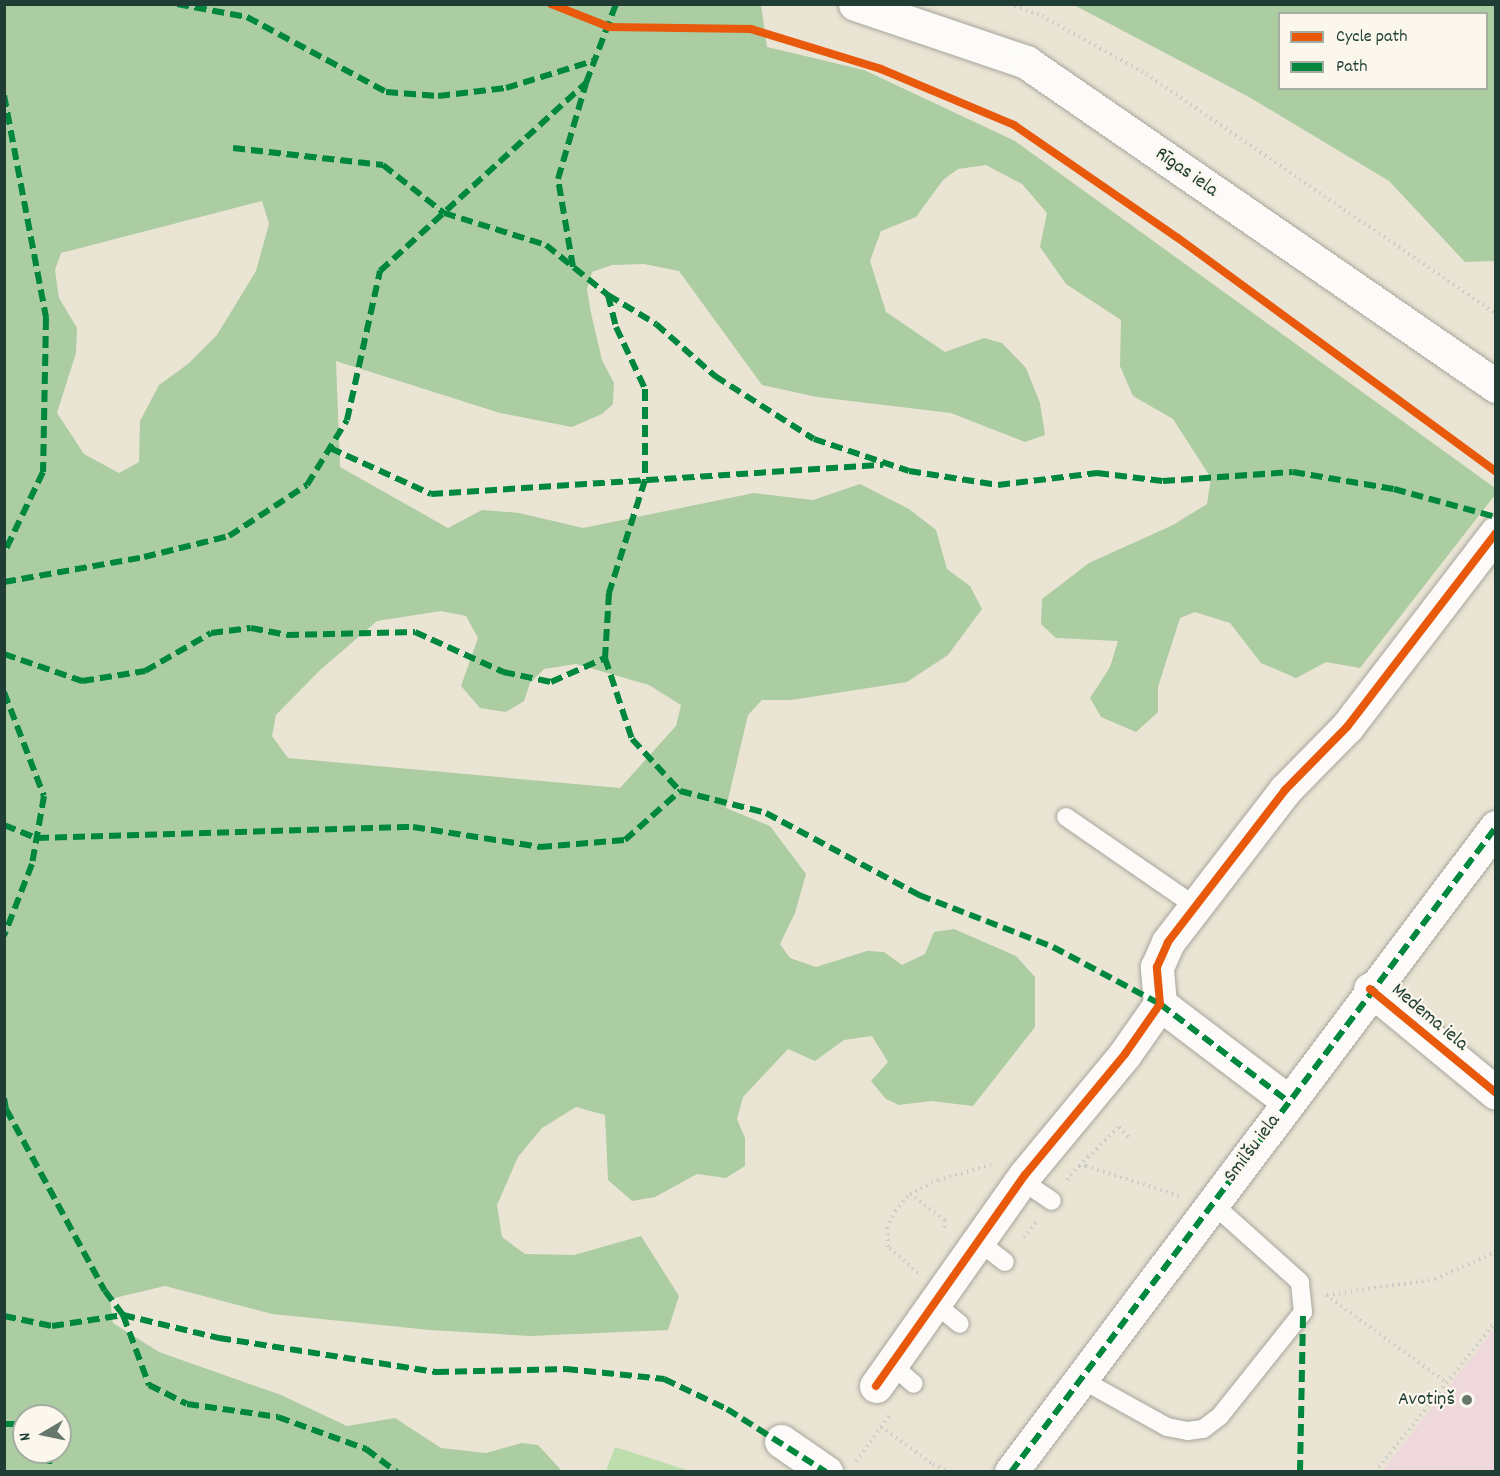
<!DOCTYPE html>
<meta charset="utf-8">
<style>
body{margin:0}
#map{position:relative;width:1500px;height:1476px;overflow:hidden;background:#eae4d4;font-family:Dekko,sans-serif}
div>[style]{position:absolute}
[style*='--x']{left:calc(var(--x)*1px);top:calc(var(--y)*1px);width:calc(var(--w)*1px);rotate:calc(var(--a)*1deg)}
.built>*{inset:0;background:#efd8db}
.green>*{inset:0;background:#bdddad}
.forest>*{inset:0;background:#accca1}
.path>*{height:4px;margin-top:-2px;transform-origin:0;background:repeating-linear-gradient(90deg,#cbcbc7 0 1.5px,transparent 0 6px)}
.roads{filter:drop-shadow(0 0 2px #a6a69c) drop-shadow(0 0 2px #a6a69c)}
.service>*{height:18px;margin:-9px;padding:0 9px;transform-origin:9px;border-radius:9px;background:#fcfbf9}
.minor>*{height:33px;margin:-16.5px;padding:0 16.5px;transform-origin:16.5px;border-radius:16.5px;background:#fcfbf9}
.secondary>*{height:33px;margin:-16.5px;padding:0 16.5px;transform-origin:16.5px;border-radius:16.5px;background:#fcfbf9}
.quiet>*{height:6px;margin-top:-3px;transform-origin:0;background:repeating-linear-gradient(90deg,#00873e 0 12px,transparent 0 18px)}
.cycleway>*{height:8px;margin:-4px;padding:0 4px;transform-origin:4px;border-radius:4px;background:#e8590c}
.dots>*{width:16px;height:16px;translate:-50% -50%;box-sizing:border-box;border:3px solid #fbf7ec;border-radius:50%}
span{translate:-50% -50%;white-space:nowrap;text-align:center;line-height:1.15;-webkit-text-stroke:4.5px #fbf7ec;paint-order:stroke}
.street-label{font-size:20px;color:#1f3d34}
.poi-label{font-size:20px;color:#1f3d34}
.right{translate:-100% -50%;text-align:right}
.frame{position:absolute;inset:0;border:6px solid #1f3d34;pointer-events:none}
.legend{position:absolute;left:1278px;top:12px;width:210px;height:78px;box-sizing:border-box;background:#fbf7ec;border:2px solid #a3ada2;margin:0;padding:8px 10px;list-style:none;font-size:18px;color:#1f3d34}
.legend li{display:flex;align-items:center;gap:12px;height:30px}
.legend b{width:30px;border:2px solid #a3ada2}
.north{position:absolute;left:12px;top:1404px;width:60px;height:60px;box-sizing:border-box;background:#fbf7ec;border:2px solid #a3ada2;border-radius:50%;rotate:261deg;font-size:16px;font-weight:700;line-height:24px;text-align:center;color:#1f3d34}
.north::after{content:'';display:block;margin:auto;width:21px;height:27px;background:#66776c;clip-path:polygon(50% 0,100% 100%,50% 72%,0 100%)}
</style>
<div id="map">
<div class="built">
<i style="clip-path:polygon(1495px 1328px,1495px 1471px,1382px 1471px)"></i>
</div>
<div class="green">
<i style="clip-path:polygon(615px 1447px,690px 1471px,606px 1471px)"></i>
</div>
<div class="forest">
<i style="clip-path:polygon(evenodd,5px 4px,761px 5px,767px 47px,864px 70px,1015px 141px,1495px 488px,1495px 495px,1360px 668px,1326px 662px,1296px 678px,1261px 663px,1230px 623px,1195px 612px,1180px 618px,1158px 687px,1158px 712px,1136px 732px,1101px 717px,1090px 698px,1110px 667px,1118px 641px,1056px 638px,1041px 624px,1042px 599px,1089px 563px,1173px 525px,1207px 504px,1211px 478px,1173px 419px,1133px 396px,1120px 366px,1121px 320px,1066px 284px,1040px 247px,1047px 213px,1022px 184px,986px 165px,958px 169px,943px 180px,916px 217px,881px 231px,870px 261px,886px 312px,945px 352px,984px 338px,1002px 343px,1026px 368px,1040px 403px,1045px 435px,1025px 442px,951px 413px,817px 397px,762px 385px,679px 271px,644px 264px,612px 265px,592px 272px,587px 289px,591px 313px,602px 360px,614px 383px,613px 404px,602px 414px,572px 427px,500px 413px,336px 361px,340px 467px,448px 528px,482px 510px,519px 513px,583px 528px,754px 493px,813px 500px,860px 484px,909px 509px,936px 530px,947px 569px,970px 586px,982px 609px,948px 655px,907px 682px,791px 700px,762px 700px,748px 715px,726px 808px,770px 826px,806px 874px,795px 913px,780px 944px,790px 958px,816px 967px,867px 951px,884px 952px,902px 965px,925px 954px,934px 932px,954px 929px,1016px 956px,1035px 977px,1035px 1027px,973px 1106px,931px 1101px,899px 1105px,886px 1099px,871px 1081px,888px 1062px,872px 1036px,844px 1040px,815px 1061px,788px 1049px,743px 1097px,737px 1119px,745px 1138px,745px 1166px,726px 1178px,697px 1174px,655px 1197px,632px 1201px,608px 1180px,605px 1115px,576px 1107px,542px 1128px,518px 1157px,497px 1205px,502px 1237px,525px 1254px,574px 1255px,641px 1236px,679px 1296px,668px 1330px,531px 1336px,430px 1330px,272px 1314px,165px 1286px,110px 1299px,113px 1323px,159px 1352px,281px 1395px,347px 1426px,395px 1418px,441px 1448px,486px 1453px,522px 1443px,538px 1445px,562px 1471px,5px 1471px,5px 4px,262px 201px,269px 224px,256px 271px,217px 335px,188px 364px,159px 385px,140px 421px,139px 462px,119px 473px,84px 454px,57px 413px,76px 353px,77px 328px,59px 298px,55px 270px,61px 253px,262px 201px,5px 4px,441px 611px,466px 616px,478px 638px,461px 686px,480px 708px,506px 712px,524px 701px,530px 683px,544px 669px,576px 664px,649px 685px,681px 705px,676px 726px,620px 788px,288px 758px,272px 736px,276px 715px,319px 671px,377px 621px,441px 611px,5px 4px,24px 1416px,60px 1416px,60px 1452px,24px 1452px,24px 1416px)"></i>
<i style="clip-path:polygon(evenodd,1074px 5px,1495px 5px,1495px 261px,1465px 262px,1389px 181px,1249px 97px,1074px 5px,1280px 14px,1486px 14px,1486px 88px,1280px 88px,1280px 14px)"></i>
</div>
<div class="path">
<i style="--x:1009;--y:4;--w:35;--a:20"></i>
<i style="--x:1042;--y:16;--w:119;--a:29.1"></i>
<i style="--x:1146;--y:74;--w:424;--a:34.4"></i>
<i style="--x:1079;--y:1166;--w:56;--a:-44.3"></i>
<i style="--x:1119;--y:1127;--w:16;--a:47"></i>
<i style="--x:1067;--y:1180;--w:18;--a:-52"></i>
<i style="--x:1078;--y:1166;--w:8;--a:0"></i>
<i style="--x:1086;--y:1166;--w:99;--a:17.7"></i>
<i style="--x:910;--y:1194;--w:44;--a:36.6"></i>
<i style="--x:945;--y:1220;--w:12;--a:99"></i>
<i style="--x:1024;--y:1238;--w:23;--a:-52"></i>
<i style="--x:918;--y:1273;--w:40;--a:-139"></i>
<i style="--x:888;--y:1247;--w:19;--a:-93"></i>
<i style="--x:887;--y:1228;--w:19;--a:-65"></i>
<i style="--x:895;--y:1211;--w:23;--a:-49"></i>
<i style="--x:910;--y:1194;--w:31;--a:-27"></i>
<i style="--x:938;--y:1180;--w:55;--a:-15.8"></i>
<i style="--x:1326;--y:1295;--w:150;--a:36"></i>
<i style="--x:1327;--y:1295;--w:109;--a:-8.4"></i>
<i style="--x:1435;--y:1279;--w:67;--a:-23.9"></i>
<i style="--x:881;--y:1427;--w:64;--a:35.4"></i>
<i style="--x:933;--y:1464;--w:20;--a:24"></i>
<i style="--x:856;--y:1461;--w:56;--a:-53.7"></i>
<i style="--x:1375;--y:1472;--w:193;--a:-51.3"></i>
</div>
<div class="roads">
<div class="service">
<i style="--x:1066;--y:817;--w:157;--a:34.6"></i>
<i style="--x:1021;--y:1180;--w:37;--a:34"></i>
<i style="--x:978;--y:1241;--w:34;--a:38"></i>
<i style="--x:934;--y:1303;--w:33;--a:39"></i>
<i style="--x:891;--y:1364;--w:30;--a:41"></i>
<i style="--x:1079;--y:1378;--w:101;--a:29.1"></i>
<i style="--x:1167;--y:1427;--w:21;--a:11"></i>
<i style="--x:1188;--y:1431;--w:15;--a:-8"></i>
<i style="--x:1203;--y:1429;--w:21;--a:-37"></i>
<i style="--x:1220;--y:1416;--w:133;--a:-51.4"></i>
<i style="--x:1303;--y:1312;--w:30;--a:-96"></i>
<i style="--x:1300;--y:1282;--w:118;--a:-138.1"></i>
</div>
<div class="minor">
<i style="--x:1370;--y:989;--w:163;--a:39.5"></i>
<i style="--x:1160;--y:1004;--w:161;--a:37.2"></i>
<i style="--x:876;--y:1386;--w:258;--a:-54.8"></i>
<i style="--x:1025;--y:1175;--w:157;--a:-50.4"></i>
<i style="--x:1125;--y:1054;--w:61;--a:-55"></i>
<i style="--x:1160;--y:1004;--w:37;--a:-95"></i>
<i style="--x:1157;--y:967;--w:27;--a:-66"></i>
<i style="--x:1168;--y:942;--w:192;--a:-52.4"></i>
<i style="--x:1285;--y:790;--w:88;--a:-45.5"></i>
<i style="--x:1347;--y:727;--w:245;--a:-52.5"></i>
<i style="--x:781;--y:1441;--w:55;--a:34.6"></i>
<i style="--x:1011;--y:1472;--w:807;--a:-53.06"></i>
</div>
<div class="secondary">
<i style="--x:855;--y:4;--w:181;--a:18.7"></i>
<i style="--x:1026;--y:62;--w:571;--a:34.58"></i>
</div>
</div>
<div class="quiet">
<i style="--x:177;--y:4;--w:71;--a:10.5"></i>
<i style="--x:247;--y:17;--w:158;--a:28.3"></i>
<i style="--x:386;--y:92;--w:52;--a:4.4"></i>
<i style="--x:438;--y:96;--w:68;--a:-6.7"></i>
<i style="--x:506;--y:88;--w:94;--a:-17.3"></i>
<i style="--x:4;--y:95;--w:227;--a:79.3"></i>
<i style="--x:46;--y:318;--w:154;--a:91.1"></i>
<i style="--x:43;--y:472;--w:90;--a:115.7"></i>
<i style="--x:233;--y:148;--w:151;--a:6.5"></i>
<i style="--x:383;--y:165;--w:78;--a:38.2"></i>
<i style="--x:444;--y:213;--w:107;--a:17.4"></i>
<i style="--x:546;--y:245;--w:80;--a:38.9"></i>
<i style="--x:608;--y:295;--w:33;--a:76"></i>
<i style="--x:616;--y:327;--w:68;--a:64.9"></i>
<i style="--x:645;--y:389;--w:91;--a:90"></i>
<i style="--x:645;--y:480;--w:119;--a:107.7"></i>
<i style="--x:609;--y:593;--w:65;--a:93.5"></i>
<i style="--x:605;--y:658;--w:85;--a:71.6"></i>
<i style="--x:632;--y:739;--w:71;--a:47.3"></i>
<i style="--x:680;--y:791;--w:89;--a:14.3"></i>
<i style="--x:766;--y:813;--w:174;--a:28.2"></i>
<i style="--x:919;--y:895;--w:144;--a:21.2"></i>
<i style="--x:1053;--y:947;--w:121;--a:28"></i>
<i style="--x:1160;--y:1004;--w:161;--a:37.2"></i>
<i style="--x:573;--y:267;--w:89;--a:-99.7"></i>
<i style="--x:558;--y:179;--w:100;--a:-73.7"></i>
<i style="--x:608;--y:295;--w:56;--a:31.1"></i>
<i style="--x:656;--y:324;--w:79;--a:41.4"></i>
<i style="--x:715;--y:376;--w:117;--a:32.5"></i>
<i style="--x:814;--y:439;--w:100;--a:18.6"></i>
<i style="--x:909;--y:471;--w:90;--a:8.9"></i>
<i style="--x:998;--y:485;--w:100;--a:-6.9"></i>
<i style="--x:1097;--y:473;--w:66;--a:6.9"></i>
<i style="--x:1163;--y:481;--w:130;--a:-4"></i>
<i style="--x:1293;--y:472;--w:102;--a:9.6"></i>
<i style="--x:1394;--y:489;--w:106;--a:15.4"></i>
<i style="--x:330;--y:448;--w:111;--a:24.5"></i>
<i style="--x:431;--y:494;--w:453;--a:-3.7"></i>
<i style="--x:4;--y:582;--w:142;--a:-10.1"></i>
<i style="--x:144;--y:557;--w:88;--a:-13.9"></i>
<i style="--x:229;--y:536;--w:93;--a:-33.2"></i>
<i style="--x:307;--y:485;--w:76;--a:-58.4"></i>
<i style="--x:347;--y:420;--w:153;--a:-77.5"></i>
<i style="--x:380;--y:271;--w:279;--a:-42.4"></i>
<i style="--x:586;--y:83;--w:85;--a:-69.2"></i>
<i style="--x:4;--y:654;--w:83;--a:19.1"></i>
<i style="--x:82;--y:681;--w:64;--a:-9"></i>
<i style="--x:145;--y:671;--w:76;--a:-29.9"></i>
<i style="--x:211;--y:633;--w:40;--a:-7.1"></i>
<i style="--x:251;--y:628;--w:37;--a:11"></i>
<i style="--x:287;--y:635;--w:128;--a:-1.3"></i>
<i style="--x:415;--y:632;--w:97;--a:24.4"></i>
<i style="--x:503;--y:672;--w:49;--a:11.8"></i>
<i style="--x:551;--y:682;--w:59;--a:-24"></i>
<i style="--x:4;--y:692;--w:111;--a:69"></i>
<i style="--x:44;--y:796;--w:69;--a:100"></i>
<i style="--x:32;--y:864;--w:77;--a:111.3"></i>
<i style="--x:4;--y:825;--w:35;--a:22"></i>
<i style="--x:37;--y:838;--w:376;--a:-1.7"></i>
<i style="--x:413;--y:827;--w:129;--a:8.9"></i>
<i style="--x:540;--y:847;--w:85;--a:-4.7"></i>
<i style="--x:625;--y:840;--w:74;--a:-41.7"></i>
<i style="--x:4;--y:1098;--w:11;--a:80"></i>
<i style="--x:6;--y:1109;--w:207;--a:61.5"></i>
<i style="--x:105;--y:1291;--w:30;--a:53"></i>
<i style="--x:123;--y:1315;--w:75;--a:69.6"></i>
<i style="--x:149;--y:1385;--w:42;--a:26.6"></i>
<i style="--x:187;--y:1404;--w:92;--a:8.1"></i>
<i style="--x:278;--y:1417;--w:94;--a:20"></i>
<i style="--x:366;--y:1449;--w:39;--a:37"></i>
<i style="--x:4;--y:1316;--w:49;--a:11.8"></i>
<i style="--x:52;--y:1326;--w:72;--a:-8.8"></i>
<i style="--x:123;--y:1315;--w:99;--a:13.5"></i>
<i style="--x:219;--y:1338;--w:221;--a:8.9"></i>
<i style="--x:437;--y:1372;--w:129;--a:-1.3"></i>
<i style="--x:566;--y:1369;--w:99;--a:5.8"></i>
<i style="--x:664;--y:1379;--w:70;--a:25.5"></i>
<i style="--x:727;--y:1409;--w:117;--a:32.5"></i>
<i style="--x:4;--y:1424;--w:20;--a:0"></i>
<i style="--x:48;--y:1452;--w:20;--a:84"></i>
<i style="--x:1011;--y:1472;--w:807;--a:-53.06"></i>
<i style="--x:1300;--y:1472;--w:160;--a:-88.9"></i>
</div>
<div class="cycleway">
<i style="--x:551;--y:4;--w:62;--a:21.6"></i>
<i style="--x:609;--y:27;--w:142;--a:0.8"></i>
<i style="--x:751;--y:29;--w:136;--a:17.1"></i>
<i style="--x:881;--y:69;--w:144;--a:22.8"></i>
<i style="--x:1014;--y:125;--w:199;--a:34.6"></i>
<i style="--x:1178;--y:238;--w:395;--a:36.3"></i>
<i style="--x:1370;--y:989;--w:163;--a:39.5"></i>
<i style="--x:876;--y:1386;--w:258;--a:-54.8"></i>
<i style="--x:1025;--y:1175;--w:157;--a:-50.4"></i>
<i style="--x:1125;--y:1054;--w:61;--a:-55"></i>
<i style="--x:1160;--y:1004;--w:37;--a:-95"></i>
<i style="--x:1157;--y:967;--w:27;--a:-66"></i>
<i style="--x:1168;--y:942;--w:192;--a:-52.4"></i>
<i style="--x:1285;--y:790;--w:88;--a:-45.5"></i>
<i style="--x:1347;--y:727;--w:245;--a:-52.5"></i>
</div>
<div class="dots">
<i style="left:1467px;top:1400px;background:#66776c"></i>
</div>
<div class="street-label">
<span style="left:1186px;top:173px;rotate:35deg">Rīgas iela</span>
<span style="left:1429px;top:1018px;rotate:40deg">Medema iela</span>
<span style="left:1253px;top:1149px;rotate:-53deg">Smilšu iela</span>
</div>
<div class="poi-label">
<span class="right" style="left:1455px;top:1400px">Avotiņš</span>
</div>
<div class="frame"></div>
<ul class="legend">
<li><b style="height:8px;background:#e8590c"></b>Cycle path</li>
<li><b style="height:8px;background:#00873e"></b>Path</li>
</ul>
<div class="north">N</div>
</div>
